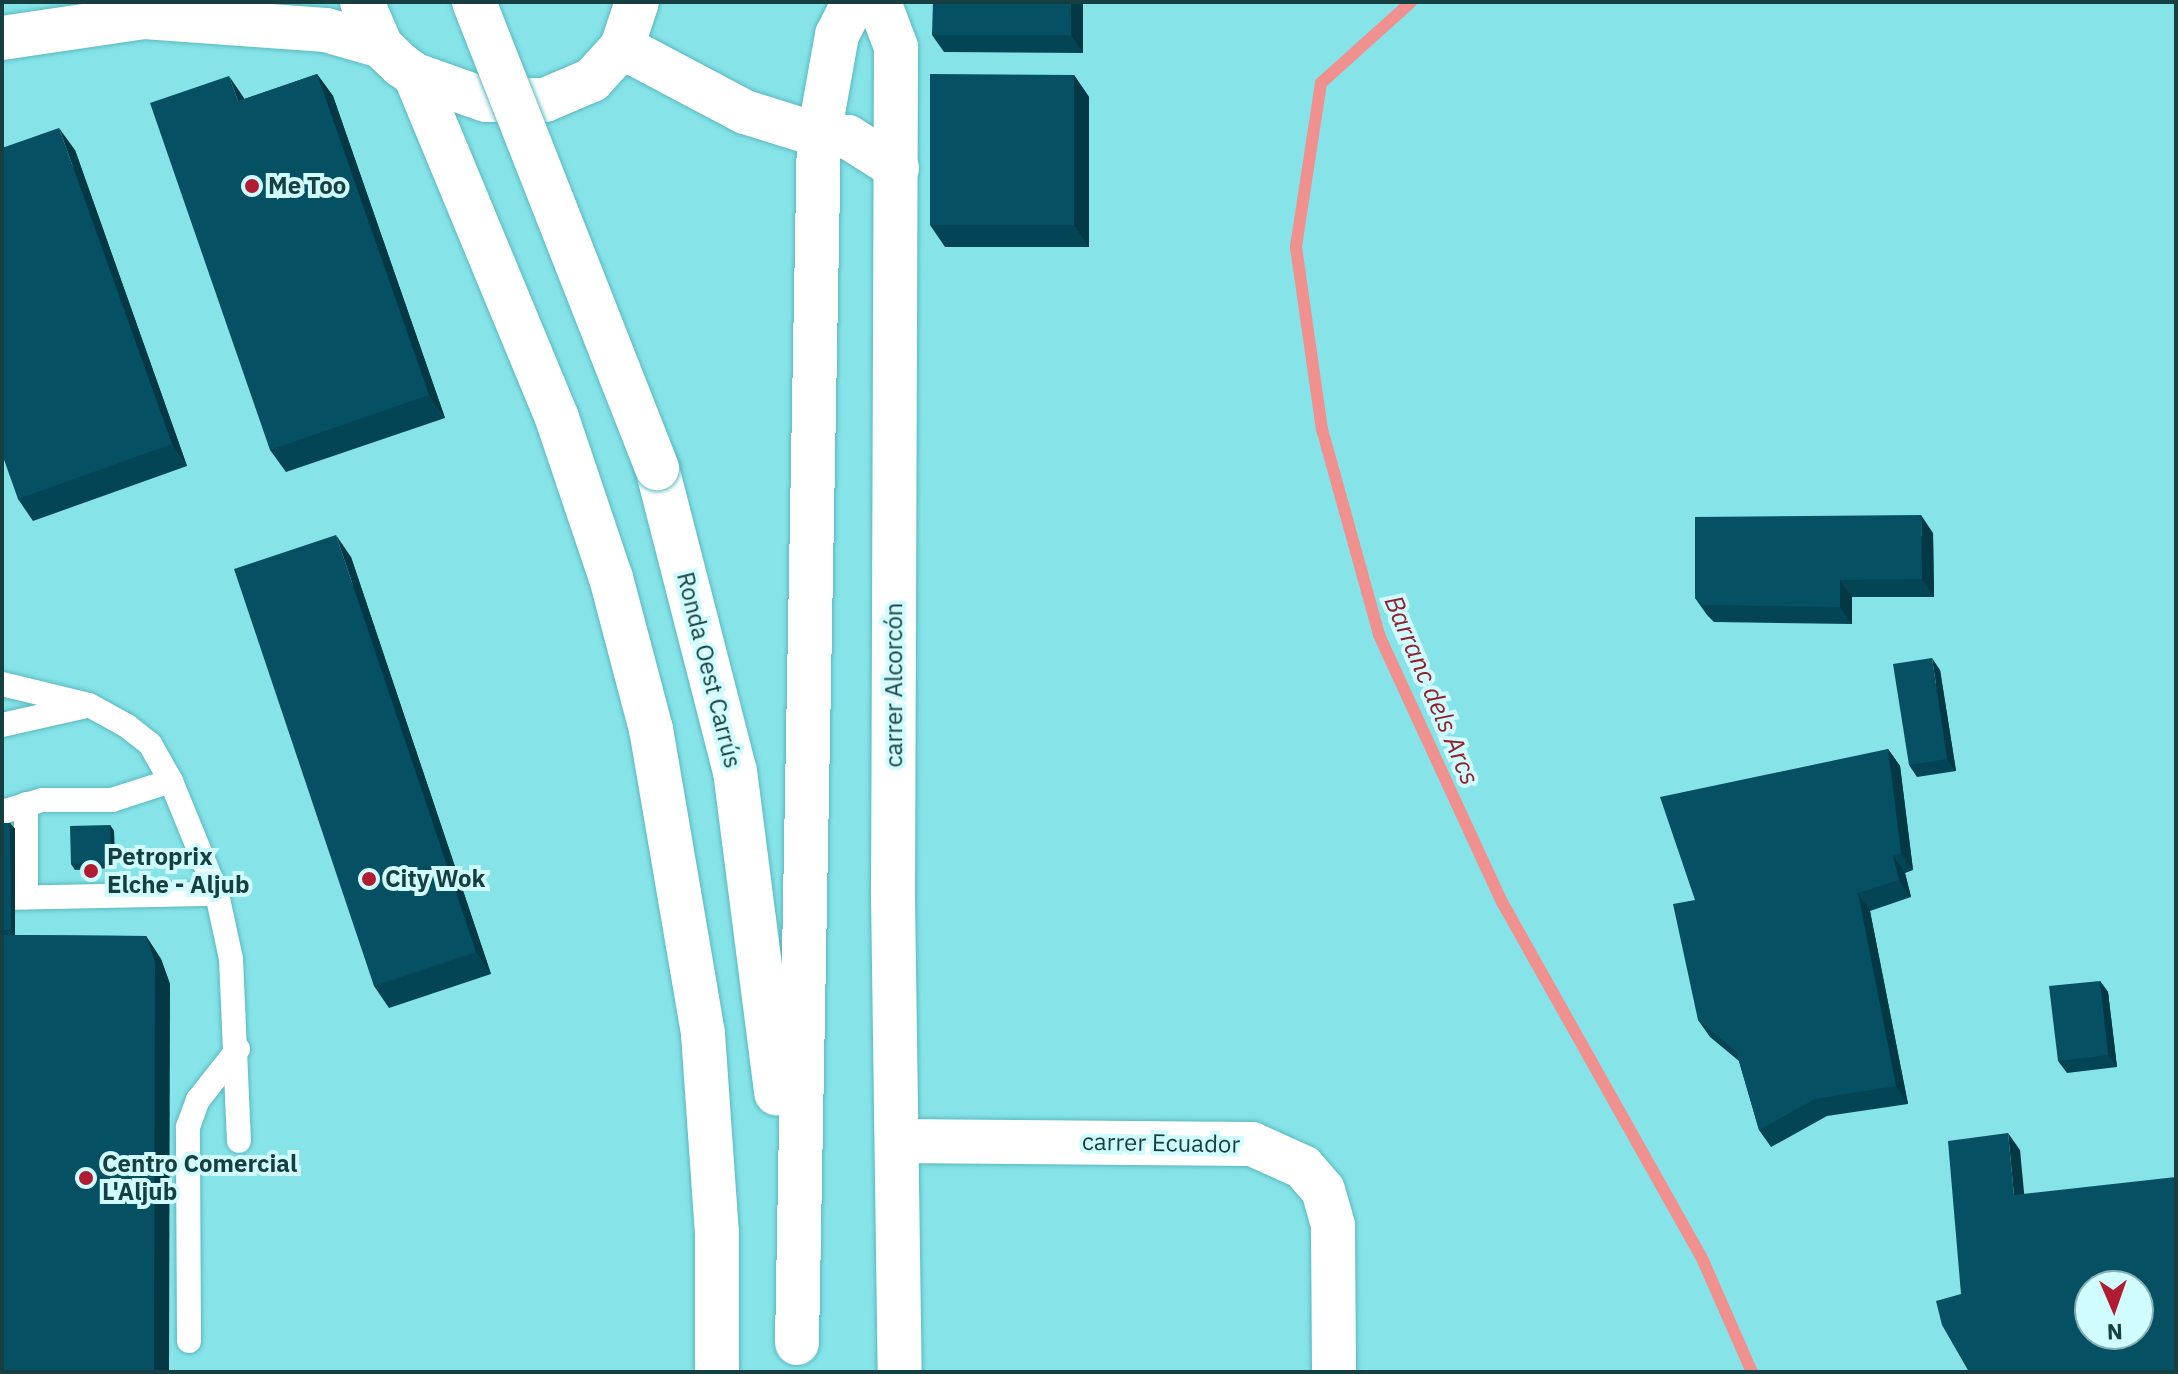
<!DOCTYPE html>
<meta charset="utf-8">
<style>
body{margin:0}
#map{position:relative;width:2178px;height:1374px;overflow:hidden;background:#86e4e9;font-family:"IBM Plex Sans",sans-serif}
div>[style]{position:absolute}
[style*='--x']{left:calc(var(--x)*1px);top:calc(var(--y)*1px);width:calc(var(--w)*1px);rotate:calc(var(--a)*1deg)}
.stream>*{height:12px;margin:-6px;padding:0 6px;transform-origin:6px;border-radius:6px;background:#f0908f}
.roads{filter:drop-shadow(0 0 2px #5ab8be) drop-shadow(0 0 2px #5ab8be)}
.service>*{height:24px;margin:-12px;padding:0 12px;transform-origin:12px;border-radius:12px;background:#fff}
.minor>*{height:44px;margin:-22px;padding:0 22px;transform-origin:22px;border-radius:22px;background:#fff}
.primary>*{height:44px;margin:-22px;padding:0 22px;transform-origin:22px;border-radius:22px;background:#fff}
.trunk>*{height:44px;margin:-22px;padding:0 22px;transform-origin:22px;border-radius:22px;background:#fff}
.bridges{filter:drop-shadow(0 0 2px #5ab8be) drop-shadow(0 0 2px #5ab8be)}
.primary-bridge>*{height:44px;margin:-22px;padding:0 22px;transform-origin:22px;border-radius:22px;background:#fff}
.wall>*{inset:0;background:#044555}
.shaded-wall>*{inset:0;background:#043845}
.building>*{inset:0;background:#055063}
.dots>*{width:22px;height:22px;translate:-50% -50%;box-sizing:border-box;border:4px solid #d1fcff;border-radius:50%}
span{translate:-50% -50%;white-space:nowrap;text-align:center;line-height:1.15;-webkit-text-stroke:8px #d1fcff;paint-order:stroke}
.poi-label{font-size:24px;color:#163f41;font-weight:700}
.left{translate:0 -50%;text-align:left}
.street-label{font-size:24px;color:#163f41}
.water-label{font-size:26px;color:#91222d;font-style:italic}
.frame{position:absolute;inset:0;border:4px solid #163f41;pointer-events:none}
.north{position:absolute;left:2074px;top:1270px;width:80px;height:80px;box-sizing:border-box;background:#d1fcff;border:2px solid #86b0b3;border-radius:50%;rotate:178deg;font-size:22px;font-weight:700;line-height:32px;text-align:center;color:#163f41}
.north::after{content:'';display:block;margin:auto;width:28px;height:36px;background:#b01c31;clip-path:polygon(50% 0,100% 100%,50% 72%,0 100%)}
</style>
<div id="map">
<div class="stream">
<i style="--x:1411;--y:2;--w:121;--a:138"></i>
<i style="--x:1321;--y:83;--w:166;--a:98.7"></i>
<i style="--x:1296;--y:247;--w:184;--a:81.9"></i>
<i style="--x:1322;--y:429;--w:214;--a:74.5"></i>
<i style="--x:1379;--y:635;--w:294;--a:65.3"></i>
<i style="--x:1502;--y:902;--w:406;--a:60.7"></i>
<i style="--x:1701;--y:1256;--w:127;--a:66.3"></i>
</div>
<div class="roads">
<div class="service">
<i style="--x:2;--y:684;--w:89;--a:13.6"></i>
<i style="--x:89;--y:705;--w:43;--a:28.9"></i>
<i style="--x:127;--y:726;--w:29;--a:38"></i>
<i style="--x:150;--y:744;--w:43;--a:60.4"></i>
<i style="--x:171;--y:781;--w:122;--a:67.8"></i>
<i style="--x:217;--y:894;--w:66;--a:77.8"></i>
<i style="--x:231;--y:959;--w:182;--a:87.5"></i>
<i style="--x:2;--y:725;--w:82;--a:-12.7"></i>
<i style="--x:26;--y:804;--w:93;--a:90"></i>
<i style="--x:2;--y:812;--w:42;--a:-16.7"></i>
<i style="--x:42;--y:800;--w:70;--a:0"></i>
<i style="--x:112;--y:800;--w:62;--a:-17.9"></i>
<i style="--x:2;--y:898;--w:215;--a:-1.1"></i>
<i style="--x:189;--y:1341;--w:214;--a:-90.3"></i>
<i style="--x:188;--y:1127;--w:29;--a:-70"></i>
<i style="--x:198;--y:1100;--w:65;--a:-51.9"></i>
</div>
<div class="minor">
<i style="--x:879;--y:2;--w:48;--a:69.3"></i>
<i style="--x:896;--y:47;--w:848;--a:90.2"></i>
<i style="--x:893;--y:895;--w:477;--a:89.2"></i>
<i style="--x:819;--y:135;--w:29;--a:4"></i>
<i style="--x:848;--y:137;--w:58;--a:32.3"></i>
<i style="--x:897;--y:1141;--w:355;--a:0.5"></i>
<i style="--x:1252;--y:1144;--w:56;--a:24.3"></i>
<i style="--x:1303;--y:1167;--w:30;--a:49"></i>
<i style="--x:1323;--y:1190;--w:37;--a:74"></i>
<i style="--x:1333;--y:1226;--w:146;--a:89.6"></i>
</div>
<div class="primary">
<i style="--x:415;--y:75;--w:371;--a:67.5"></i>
<i style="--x:557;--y:418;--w:169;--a:71.4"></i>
<i style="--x:611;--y:578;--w:156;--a:75.2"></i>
<i style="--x:651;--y:729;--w:309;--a:80.3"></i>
<i style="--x:703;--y:1034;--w:199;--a:86"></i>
<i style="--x:717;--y:1233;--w:139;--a:90"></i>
<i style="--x:657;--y:468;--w:313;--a:75.6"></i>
<i style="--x:735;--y:771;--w:325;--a:82.7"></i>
<i style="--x:797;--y:1343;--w:1208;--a:-88.96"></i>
</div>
<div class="trunk">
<i style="--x:362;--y:2;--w:48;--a:66.6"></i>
<i style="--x:381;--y:46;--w:28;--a:44"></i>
<i style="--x:401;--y:65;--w:17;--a:36"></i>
<i style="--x:415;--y:75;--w:75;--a:19.4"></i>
<i style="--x:486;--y:100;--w:59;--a:0"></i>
<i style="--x:545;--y:100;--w:51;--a:-23.1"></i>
<i style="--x:592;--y:80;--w:45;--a:-47.7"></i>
<i style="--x:622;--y:47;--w:47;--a:-71.6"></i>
<i style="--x:2;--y:38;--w:144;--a:-8.4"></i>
<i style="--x:144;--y:17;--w:182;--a:4.1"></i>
<i style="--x:326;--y:30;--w:57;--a:16.2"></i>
<i style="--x:622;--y:47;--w:139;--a:27.9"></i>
<i style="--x:745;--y:112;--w:77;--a:17.3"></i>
<i style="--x:819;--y:135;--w:102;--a:-79.8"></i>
<i style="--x:837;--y:35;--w:37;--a:-63"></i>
</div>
</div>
<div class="bridges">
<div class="primary-bridge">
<i style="--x:474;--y:2;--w:501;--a:68.56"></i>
</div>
</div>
<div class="wall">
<i style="clip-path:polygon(1083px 2px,1083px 53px,944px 52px,932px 35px)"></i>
<i style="clip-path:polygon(317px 74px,333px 96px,445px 418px,286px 472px,270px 450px,245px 99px)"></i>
<i style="clip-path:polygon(1074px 75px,1089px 97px,1089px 247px,945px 247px,930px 225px)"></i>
<i style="clip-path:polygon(75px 150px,187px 466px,33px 521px,18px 499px)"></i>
<i style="clip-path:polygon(1933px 533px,1934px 597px,1852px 597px,1852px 624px,1714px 622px,1707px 615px,1695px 598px)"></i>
<i style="clip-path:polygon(351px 557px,491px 974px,389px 1008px,374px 986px)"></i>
<i style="clip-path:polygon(1940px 670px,1956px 771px,1917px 777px,1909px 765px)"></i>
<i style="clip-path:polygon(1888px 749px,1900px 766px,1913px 870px,1905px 873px,1911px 897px,1870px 911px,1908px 1104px,1827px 1116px,1771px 1147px,1759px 1130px,1739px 1061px,1710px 1037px,1698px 1020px,1695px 900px)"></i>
<i style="clip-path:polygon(2px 823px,10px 823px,15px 829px,15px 935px,146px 936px,161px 959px,170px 984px,2px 1372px)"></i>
<i style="clip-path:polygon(110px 825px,114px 831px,115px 868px,75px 870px,71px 864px)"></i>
<i style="clip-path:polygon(2100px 981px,2108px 992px,2117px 1067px,2067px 1073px,2058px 1061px)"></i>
</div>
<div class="shaded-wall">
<i style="clip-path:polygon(1071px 2px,1083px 2px,1083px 53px,1071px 35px)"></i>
<i style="clip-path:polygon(317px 74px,333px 96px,445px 418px,429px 395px)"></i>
<i style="clip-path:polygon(1074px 75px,1089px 97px,1089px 247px,1074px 225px)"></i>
<i style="clip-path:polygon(229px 76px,244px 98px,253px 123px,238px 101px)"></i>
<i style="clip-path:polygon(59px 128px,75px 150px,187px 466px,172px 444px)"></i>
<i style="clip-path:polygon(1921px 515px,1933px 533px,1934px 597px,1922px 579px)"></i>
<i style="clip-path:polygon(336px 535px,351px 557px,491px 974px,476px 952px)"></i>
<i style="clip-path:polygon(1840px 580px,1852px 597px,1852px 624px,1840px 607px)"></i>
<i style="clip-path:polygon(1932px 658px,1940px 670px,1956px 771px,1947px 759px)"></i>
<i style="clip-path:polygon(1888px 749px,1900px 766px,1913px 870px,1901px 853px)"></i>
<i style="clip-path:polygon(10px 823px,15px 829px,15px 936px,11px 930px)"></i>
<i style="clip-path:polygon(110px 825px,114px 831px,115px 868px,111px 862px)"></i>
<i style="clip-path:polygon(1893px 856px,1905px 873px,1911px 897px,1899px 880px)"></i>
<i style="clip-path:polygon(1858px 893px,1870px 911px,1908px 1104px,1896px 1086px)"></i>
<i style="clip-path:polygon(146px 936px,161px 959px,170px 984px,169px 1372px,154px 1372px)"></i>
<i style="clip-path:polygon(2100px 981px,2108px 992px,2117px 1067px,2108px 1055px)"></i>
<i style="clip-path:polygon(2008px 1133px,2020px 1150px,2026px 1213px,2014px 1195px)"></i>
</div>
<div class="building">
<i style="clip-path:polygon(933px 2px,1071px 2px,1071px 35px,932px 35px)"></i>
<i style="clip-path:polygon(317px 74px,429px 395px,270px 450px,150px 103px,229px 76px,238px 101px)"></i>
<i style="clip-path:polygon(930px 74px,1074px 75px,1074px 225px,930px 225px)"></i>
<i style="clip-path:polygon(59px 128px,172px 444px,18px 499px,2px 454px,2px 148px)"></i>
<i style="clip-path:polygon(1921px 515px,1922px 579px,1840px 580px,1840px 607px,1702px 605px,1695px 598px,1695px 517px)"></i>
<i style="clip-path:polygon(336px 535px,476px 952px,374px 986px,234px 569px)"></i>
<i style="clip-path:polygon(1932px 658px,1947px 759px,1909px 765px,1893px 664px)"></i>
<i style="clip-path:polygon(1888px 749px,1901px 853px,1893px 856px,1899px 880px,1858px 893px,1896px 1086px,1815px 1099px,1759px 1130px,1736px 1051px,1698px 1020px,1673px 904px,1695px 900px,1660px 797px)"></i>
<i style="clip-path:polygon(2px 823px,10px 823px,11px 930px,2px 930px)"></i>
<i style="clip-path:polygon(110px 825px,111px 862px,71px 864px,70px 826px)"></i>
<i style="clip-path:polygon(2px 935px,146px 936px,155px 962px,154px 1372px,2px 1372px)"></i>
<i style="clip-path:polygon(2100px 981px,2108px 1055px,2058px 1061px,2049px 986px)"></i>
<i style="clip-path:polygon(evenodd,2008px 1133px,2014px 1195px,2176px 1177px,2176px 1372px,1969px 1372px,1942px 1325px,1936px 1301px,1961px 1294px,1948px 1141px,2008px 1133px,2090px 1286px,2138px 1286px,2138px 1334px,2090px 1334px,2090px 1286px)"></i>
</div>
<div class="dots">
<i style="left:252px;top:186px;background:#b01c31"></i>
<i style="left:91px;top:871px;background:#b01c31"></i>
<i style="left:369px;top:879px;background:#b01c31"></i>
<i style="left:86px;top:1178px;background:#b01c31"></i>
</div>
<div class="poi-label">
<span class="left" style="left:268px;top:186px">Me Too</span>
<span class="left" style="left:107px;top:871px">Petroprix<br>Elche - Aljub</span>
<span class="left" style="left:385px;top:879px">City Wok</span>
<span class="left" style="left:102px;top:1178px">Centro Comercial<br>L'Aljub</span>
</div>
<div class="street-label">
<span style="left:709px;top:670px;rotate:76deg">Ronda Oest Carrús</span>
<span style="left:894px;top:685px;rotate:-90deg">carrer Alcorcón</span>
<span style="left:1161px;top:1143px;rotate:1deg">carrer Ecuador</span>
</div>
<div class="water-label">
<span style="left:1432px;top:690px;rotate:67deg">Barranc dels Arcs</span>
</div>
<div class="frame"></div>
<div class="north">N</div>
</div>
